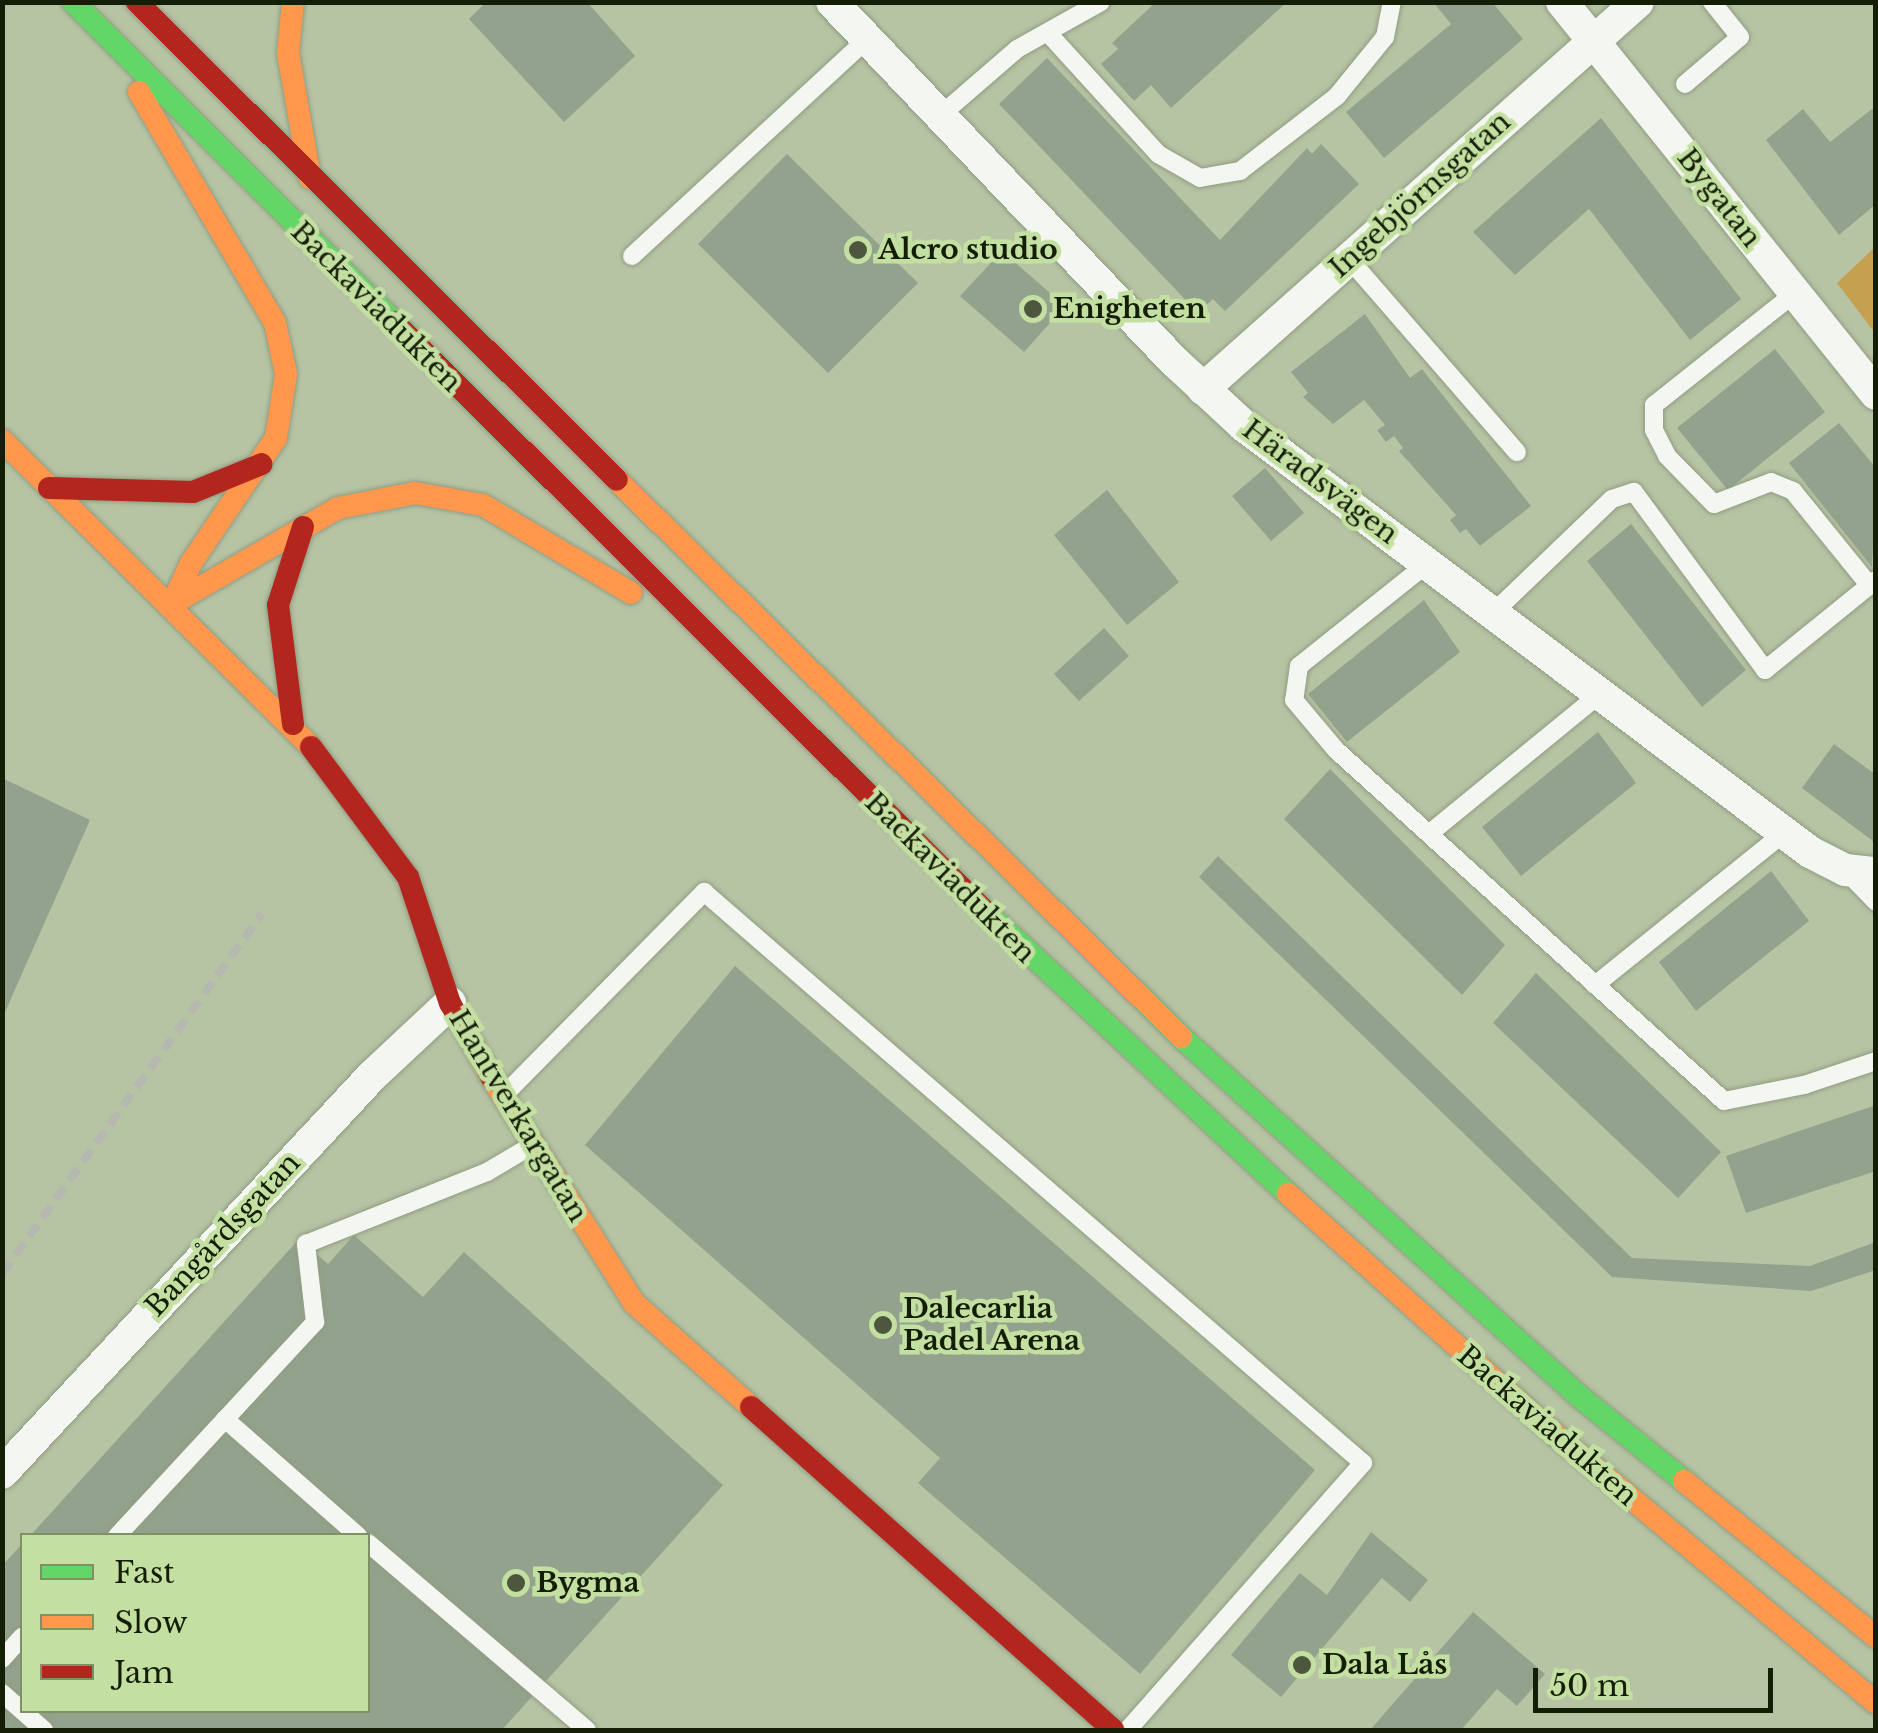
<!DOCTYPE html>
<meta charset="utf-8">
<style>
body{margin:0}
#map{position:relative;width:1878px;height:1733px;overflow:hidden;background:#b6c4a4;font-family:"Libre Baskerville",serif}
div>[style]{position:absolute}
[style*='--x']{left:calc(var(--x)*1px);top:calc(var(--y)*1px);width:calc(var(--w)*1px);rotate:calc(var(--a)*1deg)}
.green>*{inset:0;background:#c5a050}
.building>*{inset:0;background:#93a28c}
.roads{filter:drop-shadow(0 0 2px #919c82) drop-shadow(0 0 2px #919c82)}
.lane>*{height:18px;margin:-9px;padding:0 9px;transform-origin:9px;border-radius:9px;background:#f4f6f1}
.street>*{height:32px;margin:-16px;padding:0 16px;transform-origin:16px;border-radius:16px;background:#f4f6f1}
.fast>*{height:22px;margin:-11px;padding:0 11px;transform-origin:11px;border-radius:11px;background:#63d668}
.slow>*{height:22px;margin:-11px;padding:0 11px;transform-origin:11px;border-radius:11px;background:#ff974d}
.jam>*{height:22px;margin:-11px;padding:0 11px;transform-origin:11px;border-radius:11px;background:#b3261e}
.rail>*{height:8px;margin-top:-4px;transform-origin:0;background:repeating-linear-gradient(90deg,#b4b8af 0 15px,transparent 0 23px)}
.dots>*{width:28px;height:28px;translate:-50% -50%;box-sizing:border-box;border:5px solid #c4dfa2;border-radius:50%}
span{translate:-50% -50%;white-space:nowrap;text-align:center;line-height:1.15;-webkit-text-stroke:9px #c4dfa2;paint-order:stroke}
.street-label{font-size:28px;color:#141d06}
.poi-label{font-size:28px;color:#141d06;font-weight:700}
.left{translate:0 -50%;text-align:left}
.frame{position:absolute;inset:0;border:5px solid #141d06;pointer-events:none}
.legend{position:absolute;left:20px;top:1533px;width:350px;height:180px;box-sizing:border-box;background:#c4dfa2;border:2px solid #7e9164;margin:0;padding:12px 18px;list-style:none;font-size:30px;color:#141d06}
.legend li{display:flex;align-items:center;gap:20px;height:50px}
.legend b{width:50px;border:2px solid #7e9164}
.scale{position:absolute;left:1533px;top:1668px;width:240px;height:45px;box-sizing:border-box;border:5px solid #141d06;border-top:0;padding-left:12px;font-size:30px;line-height:35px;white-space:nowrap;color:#141d06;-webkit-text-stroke:8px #c4dfa2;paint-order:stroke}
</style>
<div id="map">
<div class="green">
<i style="clip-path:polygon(1875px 247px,1875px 333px,1837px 283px)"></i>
</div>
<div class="building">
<i style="clip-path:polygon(486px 2px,587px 2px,635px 56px,564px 122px,469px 19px)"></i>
<i style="clip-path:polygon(1156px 2px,1287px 2px,1171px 108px,1151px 85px,1134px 101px,1101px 64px,1118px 49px,1112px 43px)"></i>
<i style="clip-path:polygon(1433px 2px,1492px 2px,1523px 39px,1384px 158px,1346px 112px,1451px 24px)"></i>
<i style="clip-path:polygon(1047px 58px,1220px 240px,1307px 148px,1312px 154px,1321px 144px,1359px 184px,1225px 311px,1213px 299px,1198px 313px,999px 104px)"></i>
<i style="clip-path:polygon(1803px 109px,1830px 142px,1872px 109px,1876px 112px,1876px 204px,1839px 235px,1766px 140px)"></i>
<i style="clip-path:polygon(1601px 118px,1741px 299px,1690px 340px,1589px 209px,1515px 275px,1473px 232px)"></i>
<i style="clip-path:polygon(787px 154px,918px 283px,828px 373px,698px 244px)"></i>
<i style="clip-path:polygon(1002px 251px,1065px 306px,1024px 352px,960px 296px)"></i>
<i style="clip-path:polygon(1365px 314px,1410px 378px,1422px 369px,1531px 506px,1480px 546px,1466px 529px,1460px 533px,1450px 520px,1456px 515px,1399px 451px,1403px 448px,1394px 436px,1386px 442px,1377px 430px,1385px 425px,1364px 400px,1333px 424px,1303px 397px,1308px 393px,1291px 372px)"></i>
<i style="clip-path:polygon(1775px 349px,1825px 412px,1728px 490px,1677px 428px)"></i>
<i style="clip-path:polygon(1839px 423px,1876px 468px,1872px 567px,1789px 463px)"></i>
<i style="clip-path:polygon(1265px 468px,1304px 513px,1271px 541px,1232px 496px)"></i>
<i style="clip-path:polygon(1107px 490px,1179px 582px,1127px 625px,1054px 535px)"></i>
<i style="clip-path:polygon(1631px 524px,1746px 670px,1702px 707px,1587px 561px)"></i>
<i style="clip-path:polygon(1424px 600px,1460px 652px,1347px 742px,1308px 694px)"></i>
<i style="clip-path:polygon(1104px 628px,1129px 656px,1079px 701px,1054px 674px)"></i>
<i style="clip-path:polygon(1598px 732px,1636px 783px,1521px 876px,1482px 827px)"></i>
<i style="clip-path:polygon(1834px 744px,1876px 775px,1873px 841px,1802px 788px)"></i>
<i style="clip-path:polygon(1330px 769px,1505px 945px,1462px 995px,1284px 819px)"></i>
<i style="clip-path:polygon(2px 778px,90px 820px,2px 1019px)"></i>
<i style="clip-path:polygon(1218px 856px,1632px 1258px,1810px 1266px,1876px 1242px,1876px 1270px,1811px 1291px,1612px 1277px,1199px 877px)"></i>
<i style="clip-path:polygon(1771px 871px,1809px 921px,1696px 1011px,1659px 962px)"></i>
<i style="clip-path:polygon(735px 966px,1315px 1470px,1140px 1674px,918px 1483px,940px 1458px,585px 1145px)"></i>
<i style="clip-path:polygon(1536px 973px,1721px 1152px,1678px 1198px,1493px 1023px)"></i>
<i style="clip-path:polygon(1876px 1105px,1876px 1171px,1746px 1213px,1726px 1156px)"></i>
<i style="clip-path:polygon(354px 1235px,423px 1297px,464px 1252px,723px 1485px,502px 1730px,2px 1730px,2px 1566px,22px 1544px,22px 1710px,368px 1710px,368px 1536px,30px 1536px,299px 1239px,328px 1264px)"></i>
<i style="clip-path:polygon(1371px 1532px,1428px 1580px,1410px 1602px,1382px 1578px,1281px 1697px,1231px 1655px,1300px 1573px,1327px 1595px)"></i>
<i style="clip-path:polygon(1473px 1612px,1545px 1674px,1517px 1706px,1497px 1689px,1461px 1730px,1370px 1730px)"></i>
</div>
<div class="roads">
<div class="lane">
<i style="--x:1048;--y:33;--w:164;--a:47.7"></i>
<i style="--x:1158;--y:154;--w:48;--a:29.7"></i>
<i style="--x:1200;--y:178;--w:41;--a:-9.9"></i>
<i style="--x:1240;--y:171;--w:123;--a:-37.7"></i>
<i style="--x:1337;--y:96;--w:76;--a:-50.9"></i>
<i style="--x:1385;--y:37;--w:36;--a:-79"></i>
<i style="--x:1685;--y:84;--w:72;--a:-40.5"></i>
<i style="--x:1740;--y:37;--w:45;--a:-128.7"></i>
<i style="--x:942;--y:114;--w:99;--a:-40.9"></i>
<i style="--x:1017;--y:49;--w:96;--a:-29.2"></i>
<i style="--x:632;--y:256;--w:320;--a:-42.7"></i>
<i style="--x:1349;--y:259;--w:256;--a:49"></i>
<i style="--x:1795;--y:293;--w:180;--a:141.5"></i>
<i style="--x:1654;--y:405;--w:25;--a:90"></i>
<i style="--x:1654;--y:430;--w:29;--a:63"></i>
<i style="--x:1667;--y:456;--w:67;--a:45.6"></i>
<i style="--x:1714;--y:504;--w:61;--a:-21.1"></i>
<i style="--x:1771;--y:482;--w:24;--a:22"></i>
<i style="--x:1793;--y:491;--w:121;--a:51"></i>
<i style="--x:1428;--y:563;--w:165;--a:141.4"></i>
<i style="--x:1299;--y:666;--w:34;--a:98"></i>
<i style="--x:1294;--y:700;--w:65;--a:50"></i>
<i style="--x:1336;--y:750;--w:523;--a:42.13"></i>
<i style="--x:1724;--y:1101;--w:82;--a:-11.3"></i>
<i style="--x:1804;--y:1085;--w:76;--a:-18.4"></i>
<i style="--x:1493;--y:613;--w:165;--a:-43.8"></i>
<i style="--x:1612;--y:499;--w:23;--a:-18"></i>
<i style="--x:1634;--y:492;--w:221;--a:53.6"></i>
<i style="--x:1765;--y:670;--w:143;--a:-39"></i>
<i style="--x:1430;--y:833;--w:220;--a:-39.3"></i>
<i style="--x:1849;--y:874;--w:39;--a:46"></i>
<i style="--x:1595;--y:985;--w:243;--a:-38.8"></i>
<i style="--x:505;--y:1094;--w:284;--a:-45.4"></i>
<i style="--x:704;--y:892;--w:872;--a:40.91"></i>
<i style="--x:1363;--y:1463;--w:356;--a:131.4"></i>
<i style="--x:225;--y:1419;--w:177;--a:41.3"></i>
<i style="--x:117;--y:1536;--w:292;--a:-47.2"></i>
<i style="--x:315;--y:1322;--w:79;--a:-96.6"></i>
<i style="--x:306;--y:1244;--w:195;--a:-21.7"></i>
<i style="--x:487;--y:1172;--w:49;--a:-30.8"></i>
<i style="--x:368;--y:1543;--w:288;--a:40.5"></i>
<i style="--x:2;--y:1659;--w:30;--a:-48"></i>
<i style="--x:2;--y:1693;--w:56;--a:41.4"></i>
</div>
<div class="street">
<i style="--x:832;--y:2;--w:497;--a:46.4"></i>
<i style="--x:1175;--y:362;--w:94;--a:42.8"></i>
<i style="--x:1244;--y:426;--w:708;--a:36.97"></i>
<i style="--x:1810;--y:852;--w:39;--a:27"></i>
<i style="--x:1845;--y:870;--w:31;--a:6"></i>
<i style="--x:1562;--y:2;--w:502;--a:51.3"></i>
<i style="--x:1203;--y:389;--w:582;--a:-41.66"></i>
<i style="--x:2;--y:1473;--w:543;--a:-47.02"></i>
<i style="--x:372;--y:1076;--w:107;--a:-43.1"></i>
</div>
<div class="fast">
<i style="--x:73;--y:2;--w:453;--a:44.9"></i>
<i style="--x:990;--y:916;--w:408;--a:43"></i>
<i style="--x:1181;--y:1037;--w:537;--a:42.06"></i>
<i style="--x:1580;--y:1397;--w:134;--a:38.9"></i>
</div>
<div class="slow">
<i style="--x:293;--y:2;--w:51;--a:95.6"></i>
<i style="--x:288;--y:53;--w:127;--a:80"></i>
<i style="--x:139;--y:92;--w:268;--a:59.5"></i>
<i style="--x:275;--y:323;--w:52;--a:77.8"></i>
<i style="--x:286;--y:374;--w:65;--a:98.9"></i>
<i style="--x:276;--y:438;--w:151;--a:124.2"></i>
<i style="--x:191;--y:563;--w:45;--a:114.9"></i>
<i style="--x:2;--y:440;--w:436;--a:44.8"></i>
<i style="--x:617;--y:480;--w:793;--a:44.64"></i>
<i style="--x:175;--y:602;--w:188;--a:-30"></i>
<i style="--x:338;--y:508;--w:78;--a:-11"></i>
<i style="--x:415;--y:493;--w:69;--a:10"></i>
<i style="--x:483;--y:505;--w:172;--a:30.7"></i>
<i style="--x:493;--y:1080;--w:264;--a:57.7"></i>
<i style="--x:634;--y:1303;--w:157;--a:41.6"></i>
<i style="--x:1288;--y:1194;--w:355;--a:42"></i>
<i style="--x:1552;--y:1432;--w:422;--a:39.9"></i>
<i style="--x:1684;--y:1481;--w:247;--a:39.1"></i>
</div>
<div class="jam">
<i style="--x:137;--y:2;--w:677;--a:44.88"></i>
<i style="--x:394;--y:322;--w:841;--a:44.9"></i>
<i style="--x:49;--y:488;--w:144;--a:1.6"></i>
<i style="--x:193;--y:492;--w:74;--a:-22.1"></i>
<i style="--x:293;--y:724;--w:120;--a:-97.2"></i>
<i style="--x:278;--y:605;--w:82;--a:-72.2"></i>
<i style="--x:311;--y:747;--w:162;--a:53.3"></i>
<i style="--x:408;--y:877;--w:133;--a:71.6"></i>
<i style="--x:450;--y:1003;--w:88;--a:60.8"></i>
<i style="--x:751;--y:1407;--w:485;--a:41.7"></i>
</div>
</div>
<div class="rail">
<i style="--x:2;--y:1274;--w:444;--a:-54.2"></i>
</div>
<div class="dots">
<i style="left:858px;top:250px;background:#4d573d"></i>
<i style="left:1033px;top:309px;background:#4d573d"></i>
<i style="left:883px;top:1325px;background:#4d573d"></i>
<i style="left:516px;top:1583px;background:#4d573d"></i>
<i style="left:1302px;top:1665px;background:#4d573d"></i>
</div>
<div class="street-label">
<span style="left:1420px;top:195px;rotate:-42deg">Ingebjörnsgatan</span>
<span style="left:1719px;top:198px;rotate:52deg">Bygatan</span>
<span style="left:376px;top:307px;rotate:45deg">Backaviadukten</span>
<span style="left:1320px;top:482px;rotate:37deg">Häradsvägen</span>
<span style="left:950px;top:878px;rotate:45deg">Backaviadukten</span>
<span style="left:518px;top:1116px;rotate:59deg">Hantverkargatan</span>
<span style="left:223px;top:1235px;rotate:-47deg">Bangårdsgatan</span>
<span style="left:1547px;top:1426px;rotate:41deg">Backaviadukten</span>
</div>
<div class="poi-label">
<span class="left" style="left:878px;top:250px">Alcro studio</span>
<span class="left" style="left:1053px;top:309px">Enigheten</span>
<span class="left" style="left:903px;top:1325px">Dalecarlia<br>Padel Arena</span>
<span class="left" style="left:536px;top:1583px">Bygma</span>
<span class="left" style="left:1322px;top:1665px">Dala Lås</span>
</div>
<div class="frame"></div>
<ul class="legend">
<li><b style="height:12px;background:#63d668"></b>Fast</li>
<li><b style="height:12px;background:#ff974d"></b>Slow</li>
<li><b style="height:12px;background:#b3261e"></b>Jam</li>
</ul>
<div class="scale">50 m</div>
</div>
